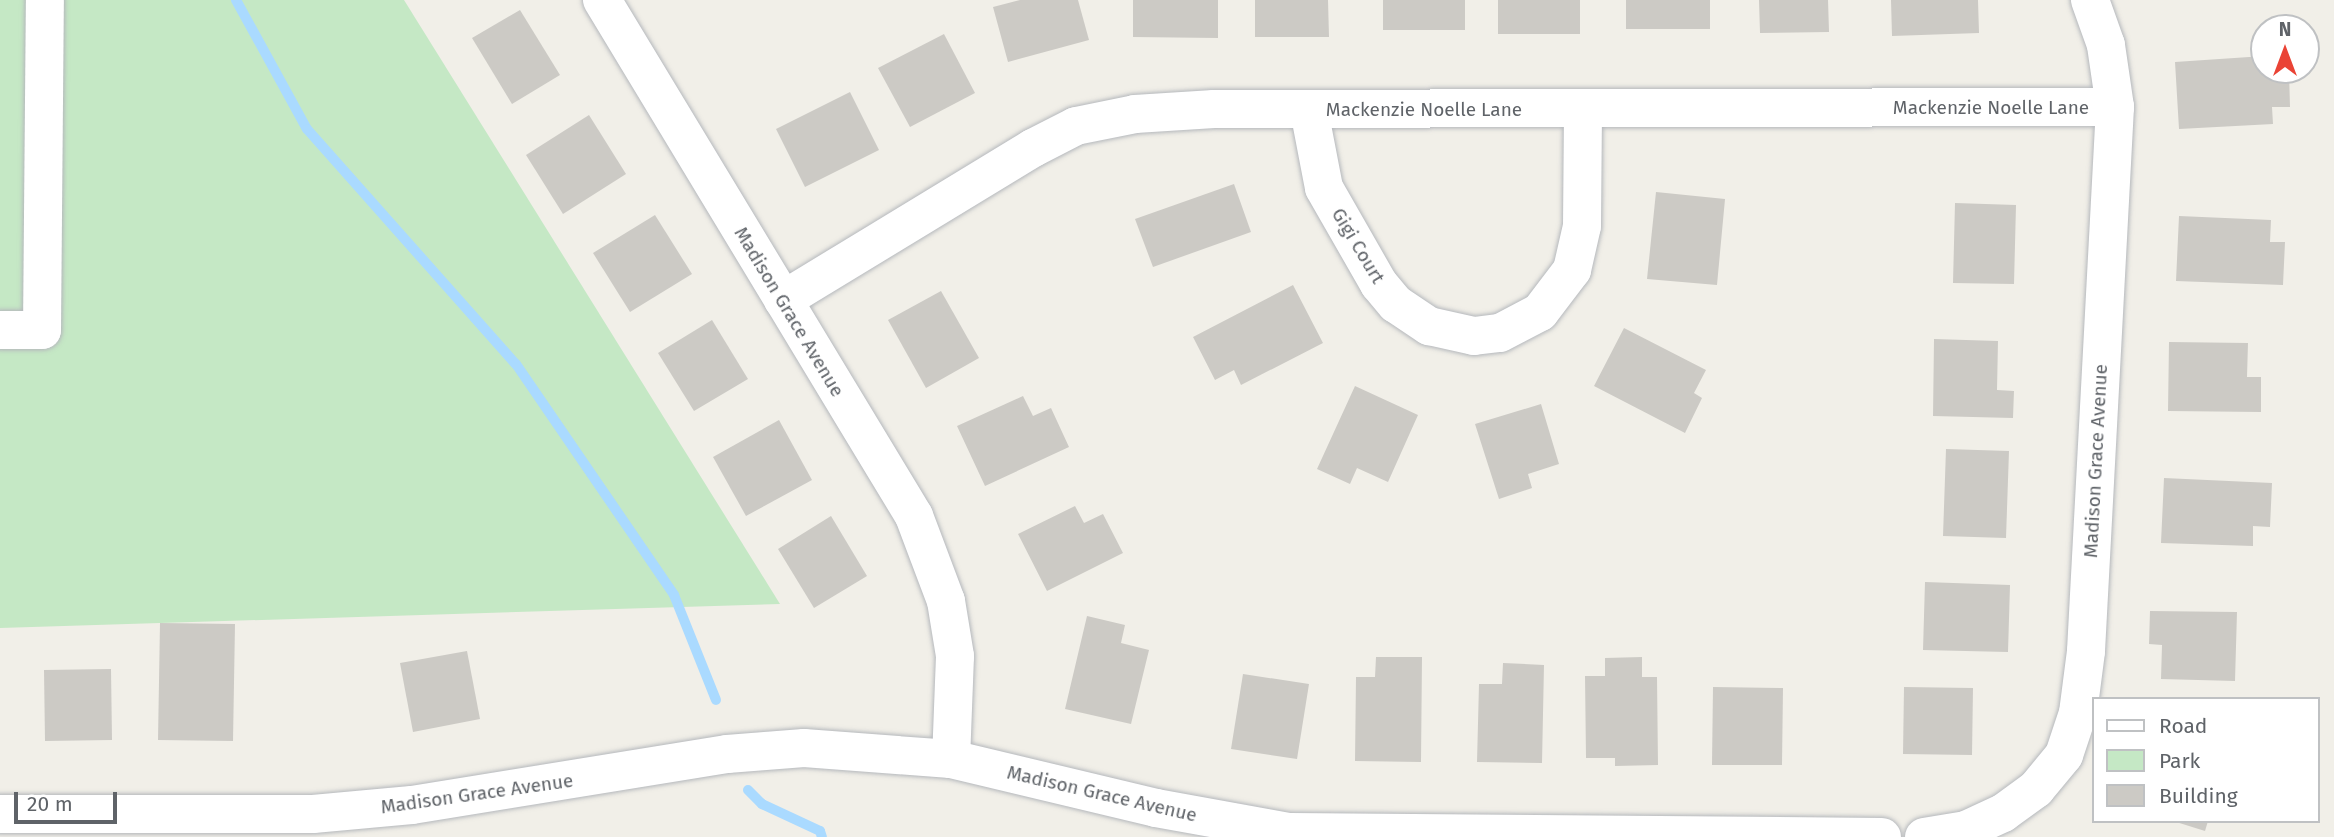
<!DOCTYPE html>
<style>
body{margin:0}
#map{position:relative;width:2334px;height:837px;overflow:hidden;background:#f1efe8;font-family:"Fira Sans",sans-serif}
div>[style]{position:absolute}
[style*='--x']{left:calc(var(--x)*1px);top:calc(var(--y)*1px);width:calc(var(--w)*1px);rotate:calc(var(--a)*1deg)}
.green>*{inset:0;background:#c5e8c5}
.stream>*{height:10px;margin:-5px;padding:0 5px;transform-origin:5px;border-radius:5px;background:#aadaff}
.building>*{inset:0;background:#cccac5}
.roads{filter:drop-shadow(0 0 2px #b5b8bc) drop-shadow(0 0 2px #b5b8bc)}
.minor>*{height:38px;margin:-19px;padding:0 19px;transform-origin:19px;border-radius:19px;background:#fff}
span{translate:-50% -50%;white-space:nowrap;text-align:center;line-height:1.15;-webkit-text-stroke:7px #fff;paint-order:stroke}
.street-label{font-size:19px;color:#5f6368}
.legend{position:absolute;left:2092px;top:697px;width:228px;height:126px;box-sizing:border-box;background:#fff;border:2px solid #bfc1c3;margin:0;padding:9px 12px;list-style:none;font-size:21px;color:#5f6368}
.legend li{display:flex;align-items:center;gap:14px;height:35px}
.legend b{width:35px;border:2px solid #bfc1c3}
.north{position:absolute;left:2250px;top:14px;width:70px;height:70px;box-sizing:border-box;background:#fff;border:2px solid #bfc1c3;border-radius:50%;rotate:0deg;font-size:19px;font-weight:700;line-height:28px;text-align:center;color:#5f6368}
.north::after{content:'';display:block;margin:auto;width:24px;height:32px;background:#ea4335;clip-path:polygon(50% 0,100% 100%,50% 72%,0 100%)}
.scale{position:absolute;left:14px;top:792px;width:103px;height:32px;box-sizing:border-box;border:4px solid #5f6368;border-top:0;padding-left:9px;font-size:21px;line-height:24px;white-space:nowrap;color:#5f6368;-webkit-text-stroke:5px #fff;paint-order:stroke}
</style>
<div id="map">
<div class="green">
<i style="clip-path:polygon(0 0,404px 0,780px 604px,0 628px)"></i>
</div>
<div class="stream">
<i style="--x:236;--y:0;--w:147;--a:61.2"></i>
<i style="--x:307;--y:129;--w:314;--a:48.4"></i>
<i style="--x:516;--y:364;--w:280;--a:55.6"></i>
<i style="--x:674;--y:595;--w:113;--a:68.2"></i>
<i style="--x:748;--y:790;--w:20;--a:45"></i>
<i style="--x:762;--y:804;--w:64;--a:25"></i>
<i style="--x:820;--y:831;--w:6;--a:72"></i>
</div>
<div class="building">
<i style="clip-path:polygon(1020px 0,1078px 0,1089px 40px,1008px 62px,993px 7px)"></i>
<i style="clip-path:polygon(1133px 0,1218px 0,1218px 38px,1133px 37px)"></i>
<i style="clip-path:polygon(1255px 0,1328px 0,1329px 37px,1255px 37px)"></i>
<i style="clip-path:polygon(1383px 0,1465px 0,1465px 30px,1383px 30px)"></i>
<i style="clip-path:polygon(1498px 0,1580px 0,1580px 34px,1498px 34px)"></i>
<i style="clip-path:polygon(1626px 0,1710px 0,1710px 29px,1626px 29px)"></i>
<i style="clip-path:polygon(1759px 0,1828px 0,1829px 32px,1760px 33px)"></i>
<i style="clip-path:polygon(1891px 0,1978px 0,1979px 33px,1892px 36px)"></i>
<i style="clip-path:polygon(520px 10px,560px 75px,512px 104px,472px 38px)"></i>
<i style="clip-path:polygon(944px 34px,975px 93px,910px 127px,878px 68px)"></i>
<i style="clip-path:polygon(2264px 56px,2264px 70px,2289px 71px,2290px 107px,2272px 107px,2273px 124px,2179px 129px,2175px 62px)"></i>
<i style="clip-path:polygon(850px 92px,879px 150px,805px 187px,776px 129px)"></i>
<i style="clip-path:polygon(589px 115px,626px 174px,563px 214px,526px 155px)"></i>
<i style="clip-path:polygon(1234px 184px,1251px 232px,1153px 267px,1135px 219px)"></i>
<i style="clip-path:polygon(1656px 192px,1725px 199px,1717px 285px,1647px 279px)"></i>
<i style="clip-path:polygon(1955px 203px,2016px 205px,2014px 284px,1953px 283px)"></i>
<i style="clip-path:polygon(655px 215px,692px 274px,630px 312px,593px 253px)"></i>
<i style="clip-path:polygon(2179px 216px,2271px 220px,2270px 242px,2285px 242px,2283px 285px,2176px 281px)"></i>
<i style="clip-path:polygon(1293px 285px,1323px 343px,1241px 385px,1234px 370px,1215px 380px,1193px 337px)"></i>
<i style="clip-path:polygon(941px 291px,979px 358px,926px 388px,888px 320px)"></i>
<i style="clip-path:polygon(712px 320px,748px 379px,694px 411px,658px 353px)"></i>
<i style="clip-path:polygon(1624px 328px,1706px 370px,1694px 393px,1702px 398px,1685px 433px,1594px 386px)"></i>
<i style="clip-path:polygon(1934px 339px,1998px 341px,1997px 390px,2014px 391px,2013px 418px,1933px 416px)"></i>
<i style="clip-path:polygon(2169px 342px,2248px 343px,2247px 377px,2261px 377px,2261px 412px,2168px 411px)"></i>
<i style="clip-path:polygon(1355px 386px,1418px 415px,1388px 482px,1357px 468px,1350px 484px,1317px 469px)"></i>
<i style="clip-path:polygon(1023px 396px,1033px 416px,1051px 408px,1069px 447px,985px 486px,957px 426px)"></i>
<i style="clip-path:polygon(1541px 404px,1559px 464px,1528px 474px,1532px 488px,1499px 499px,1475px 424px)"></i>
<i style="clip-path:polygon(779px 420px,812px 480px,746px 516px,713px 457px)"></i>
<i style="clip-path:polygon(1946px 449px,2009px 451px,2006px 538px,1943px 536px)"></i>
<i style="clip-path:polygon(2164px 478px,2272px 483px,2270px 527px,2253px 526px,2253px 546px,2161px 543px)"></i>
<i style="clip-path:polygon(1075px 506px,1084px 523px,1103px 514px,1123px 553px,1047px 591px,1018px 534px)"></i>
<i style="clip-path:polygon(831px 516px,867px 576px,814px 608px,778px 549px)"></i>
<i style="clip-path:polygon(1925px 582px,2010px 585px,2008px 652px,1923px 650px)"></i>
<i style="clip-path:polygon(2150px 611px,2237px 612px,2235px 681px,2161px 679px,2162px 645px,2149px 644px)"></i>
<i style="clip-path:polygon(1087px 616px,1125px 625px,1121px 643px,1149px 650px,1131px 724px,1065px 709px)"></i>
<i style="clip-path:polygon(160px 623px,235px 624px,233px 741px,158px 740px)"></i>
<i style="clip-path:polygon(467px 651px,480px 719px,413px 732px,400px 663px)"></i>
<i style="clip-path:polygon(1376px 657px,1422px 657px,1421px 762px,1355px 761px,1356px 677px,1375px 677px)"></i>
<i style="clip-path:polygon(1642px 657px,1642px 677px,1657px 677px,1658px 765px,1615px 766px,1615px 758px,1586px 758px,1585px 676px,1605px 676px,1605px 658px)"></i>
<i style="clip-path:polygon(1503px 663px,1544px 665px,1542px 763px,1477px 762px,1479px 684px,1502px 684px)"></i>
<i style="clip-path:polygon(111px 669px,112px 740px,45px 741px,44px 670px)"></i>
<i style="clip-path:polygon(1243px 674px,1309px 684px,1297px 759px,1231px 749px)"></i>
<i style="clip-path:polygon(1713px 687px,1783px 688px,1782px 765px,1712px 765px)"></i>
<i style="clip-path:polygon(1904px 687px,1973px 688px,1972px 755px,1903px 754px)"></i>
<i style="clip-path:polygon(2173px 821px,2208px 821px,2205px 831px)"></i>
</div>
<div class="roads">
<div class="minor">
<i style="--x:602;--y:0;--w:603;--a:58.84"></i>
<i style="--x:914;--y:516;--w:91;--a:69.4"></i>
<i style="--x:946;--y:601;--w:56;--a:80.7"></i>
<i style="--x:955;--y:656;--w:103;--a:92.2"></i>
<i style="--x:951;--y:759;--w:211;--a:13.4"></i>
<i style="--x:1156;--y:808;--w:136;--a:10.2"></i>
<i style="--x:1290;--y:832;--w:592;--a:0.48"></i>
<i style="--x:1309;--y:110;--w:79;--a:79.1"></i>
<i style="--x:1324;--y:188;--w:111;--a:60.2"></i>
<i style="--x:1379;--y:284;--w:26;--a:50"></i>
<i style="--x:1396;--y:304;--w:40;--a:34"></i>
<i style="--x:1429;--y:326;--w:46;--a:12.5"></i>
<i style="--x:1474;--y:336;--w:26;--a:-7"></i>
<i style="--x:1500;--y:333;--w:45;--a:-27.7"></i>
<i style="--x:1540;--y:312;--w:53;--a:-52.7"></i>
<i style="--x:1572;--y:270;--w:45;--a:-77.2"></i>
<i style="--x:1582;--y:226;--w:115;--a:-89.5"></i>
<i style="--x:783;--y:300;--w:293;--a:-31.3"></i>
<i style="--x:1033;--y:148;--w:48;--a:-27.1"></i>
<i style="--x:1076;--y:126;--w:60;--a:-11.5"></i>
<i style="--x:1135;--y:114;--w:79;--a:-3.6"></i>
<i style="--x:1214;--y:109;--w:901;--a:-0.13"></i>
<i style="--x:0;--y:330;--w:42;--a:0"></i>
<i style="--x:42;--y:330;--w:330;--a:-89.5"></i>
<i style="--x:0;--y:814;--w:313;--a:0"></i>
<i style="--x:313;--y:814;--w:99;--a:-5.2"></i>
<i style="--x:412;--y:805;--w:319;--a:-9.2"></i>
<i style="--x:727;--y:754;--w:77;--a:-4.5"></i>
<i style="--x:804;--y:748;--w:147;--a:4.3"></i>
<i style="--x:1924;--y:837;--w:43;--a:-9.5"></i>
<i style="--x:1966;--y:830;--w:41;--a:-24.7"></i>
<i style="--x:2003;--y:813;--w:41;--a:-36"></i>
<i style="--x:2036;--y:789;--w:44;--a:-50.5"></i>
<i style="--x:2064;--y:755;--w:44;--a:-71.6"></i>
<i style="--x:2078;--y:713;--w:63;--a:-82.6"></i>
<i style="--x:2086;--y:651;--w:545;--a:-86.95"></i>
<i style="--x:2115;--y:107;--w:63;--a:-98.3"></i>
<i style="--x:2106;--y:45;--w:48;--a:-109.6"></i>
</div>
</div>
<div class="street-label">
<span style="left:1991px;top:108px">Mackenzie Noelle Lane</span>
<span style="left:1424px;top:110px">Mackenzie Noelle Lane</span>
<span style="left:1358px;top:246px;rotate:59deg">Gigi Court</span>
<span style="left:789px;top:312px;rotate:59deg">Madison Grace Avenue</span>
<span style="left:2096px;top:461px;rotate:-87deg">Madison Grace Avenue</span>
<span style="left:477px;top:794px;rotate:-8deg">Madison Grace Avenue</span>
<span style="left:1102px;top:794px;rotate:13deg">Madison Grace Avenue</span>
</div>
<ul class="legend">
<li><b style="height:9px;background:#fff"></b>Road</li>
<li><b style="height:19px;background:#c5e8c5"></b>Park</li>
<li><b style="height:19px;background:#cccac5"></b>Building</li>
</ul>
<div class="north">N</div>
<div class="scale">20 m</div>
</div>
